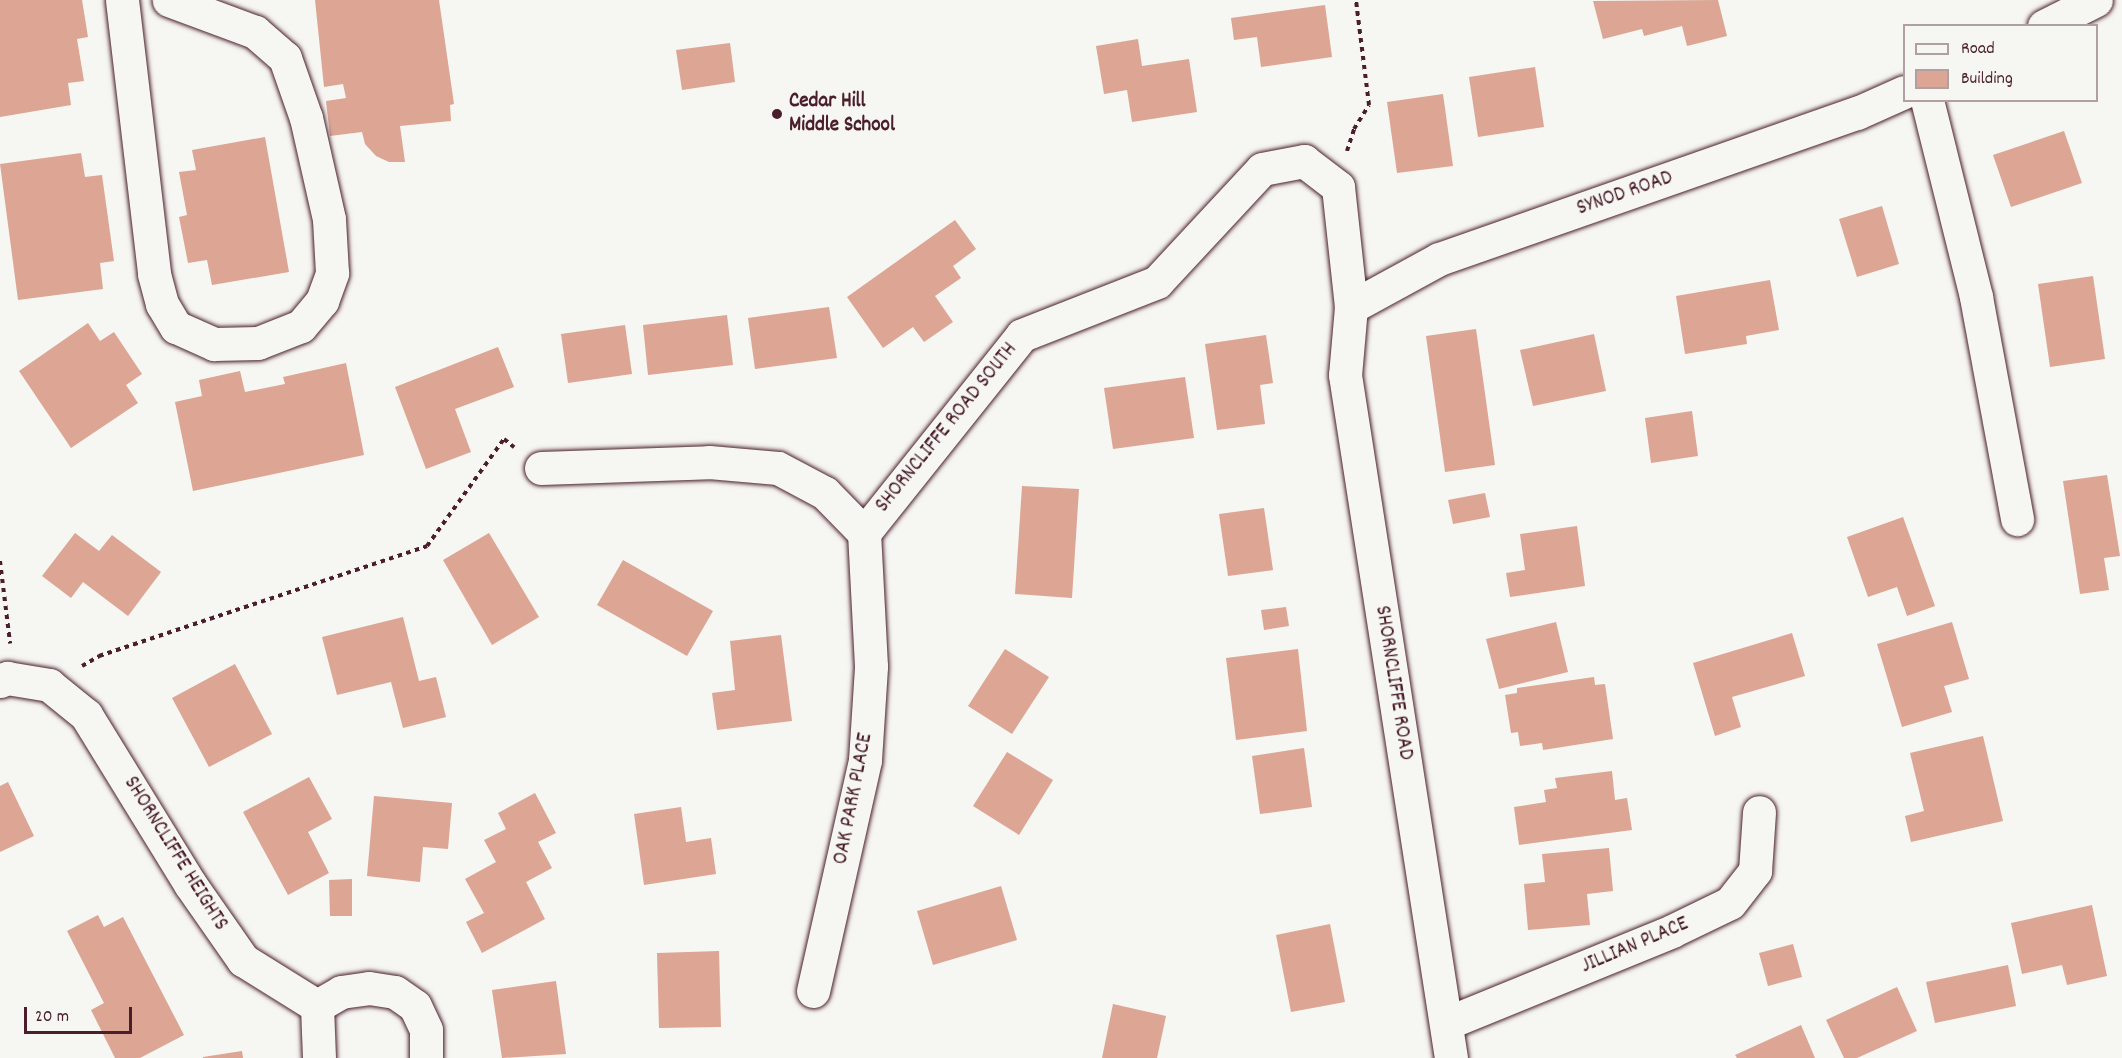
<!DOCTYPE html>
<style>
body{margin:0}
#map{position:relative;width:2122px;height:1058px;overflow:hidden;background:#f6f6f2;font-family:Dekko,sans-serif}
div>[style]{position:absolute}
[style*='--x']{left:calc(var(--x)*1px);top:calc(var(--y)*1px);width:calc(var(--w)*1px);rotate:calc(var(--a)*1deg)}
.building>*{inset:0;background:#dca594}
.path>*{height:4px;margin-top:-2px;transform-origin:0;background:repeating-linear-gradient(90deg,#4a1f2b 0 4.5px,transparent 0 9px)}
.roads{filter:drop-shadow(0 0 2px #4a1f2b) drop-shadow(0 0 2px #4a1f2b)}
.minor>*{height:33px;margin:-16.5px;padding:0 16.5px;transform-origin:16.5px;border-radius:16.5px;background:#f6f6f2}
.dots>*{width:16px;height:16px;translate:-50% -50%;box-sizing:border-box;border:3px solid #f6f6f2;border-radius:50%}
span{translate:-50% -50%;white-space:nowrap;text-align:center;line-height:1.15;-webkit-text-stroke:5px #f6f6f2;paint-order:stroke}
.poi-label{font-size:21px;color:#4a1f2b;font-weight:700}
.left{translate:0 -50%;text-align:left}
.street-label{font-size:21px;color:#4a1f2b}
.legend{position:absolute;left:1903px;top:24px;width:195px;height:78px;box-sizing:border-box;background:#f6f6f2;border:2px solid #b1a0a2;margin:0;padding:8px 10px;list-style:none;font-size:18px;color:#4a1f2b}
.legend li{display:flex;align-items:center;gap:12px;height:30px}
.legend b{width:30px;border:2px solid #b1a0a2}
.scale{position:absolute;left:24px;top:1007px;width:108px;height:27px;box-sizing:border-box;border:3px solid #4a1f2b;border-top:0;padding-left:8px;font-size:18px;line-height:21px;white-space:nowrap;color:#4a1f2b;-webkit-text-stroke:4px #f6f6f2;paint-order:stroke}
</style>
<div id="map">
<div class="building">
<i style="clip-path:polygon(0 0,82px 0,88px 37px,77px 39px,84px 81px,68px 83px,71px 105px,0 117px)"></i>
<i style="clip-path:polygon(315px 0,439px 0,454px 104px,450px 105px,451px 121px,400px 126px,405px 162px,389px 162px,376px 156px,365px 144px,362px 132px,330px 136px,326px 101px,346px 98px,343px 84px,324px 87px)"></i>
<i style="clip-path:polygon(1718px 0,1727px 36px,1687px 46px,1682px 26px,1644px 36px,1642px 29px,1603px 39px,1593px 1px)"></i>
<i style="clip-path:polygon(1325px 5px,1332px 57px,1261px 67px,1257px 37px,1234px 40px,1231px 18px)"></i>
<i style="clip-path:polygon(1138px 39px,1142px 66px,1189px 59px,1197px 112px,1132px 122px,1127px 90px,1104px 94px,1096px 46px)"></i>
<i style="clip-path:polygon(730px 43px,735px 82px,682px 90px,676px 50px)"></i>
<i style="clip-path:polygon(1535px 67px,1544px 127px,1478px 137px,1469px 77px)"></i>
<i style="clip-path:polygon(1443px 94px,1453px 166px,1397px 173px,1387px 102px)"></i>
<i style="clip-path:polygon(2064px 131px,2082px 183px,2011px 207px,1993px 155px)"></i>
<i style="clip-path:polygon(265px 137px,289px 272px,212px 285px,207px 260px,188px 263px,179px 217px,187px 215px,179px 172px,196px 170px,192px 150px)"></i>
<i style="clip-path:polygon(81px 153px,85px 177px,102px 175px,114px 261px,100px 263px,103px 289px,18px 300px,0 164px)"></i>
<i style="clip-path:polygon(1882px 206px,1899px 264px,1857px 277px,1839px 219px)"></i>
<i style="clip-path:polygon(955px 220px,976px 249px,953px 266px,961px 278px,935px 296px,953px 322px,924px 342px,913px 327px,883px 348px,847px 297px)"></i>
<i style="clip-path:polygon(2093px 276px,2105px 359px,2050px 367px,2038px 284px)"></i>
<i style="clip-path:polygon(1770px 280px,1779px 330px,1746px 336px,1747px 344px,1685px 354px,1676px 296px)"></i>
<i style="clip-path:polygon(829px 307px,837px 358px,755px 369px,748px 318px)"></i>
<i style="clip-path:polygon(727px 315px,733px 365px,648px 375px,643px 325px)"></i>
<i style="clip-path:polygon(88px 323px,100px 341px,114px 332px,142px 374px,126px 385px,138px 403px,71px 448px,19px 371px)"></i>
<i style="clip-path:polygon(625px 325px,632px 374px,568px 383px,561px 334px)"></i>
<i style="clip-path:polygon(1476px 329px,1495px 465px,1445px 472px,1426px 336px)"></i>
<i style="clip-path:polygon(1594px 334px,1606px 391px,1533px 406px,1520px 350px)"></i>
<i style="clip-path:polygon(1266px 335px,1273px 383px,1260px 385px,1265px 424px,1217px 430px,1205px 344px)"></i>
<i style="clip-path:polygon(498px 347px,514px 387px,455px 409px,471px 452px,426px 469px,395px 387px)"></i>
<i style="clip-path:polygon(346px 363px,364px 455px,193px 491px,175px 402px,202px 396px,199px 380px,240px 371px,245px 392px,285px 384px,283px 377px)"></i>
<i style="clip-path:polygon(1185px 377px,1194px 438px,1113px 449px,1104px 388px)"></i>
<i style="clip-path:polygon(1692px 411px,1698px 456px,1651px 463px,1645px 418px)"></i>
<i style="clip-path:polygon(2107px 475px,2120px 556px,2104px 558px,2109px 590px,2080px 594px,2063px 481px)"></i>
<i style="clip-path:polygon(1022px 486px,1079px 489px,1072px 598px,1015px 594px)"></i>
<i style="clip-path:polygon(1485px 493px,1490px 517px,1453px 524px,1448px 500px)"></i>
<i style="clip-path:polygon(1264px 508px,1273px 570px,1228px 576px,1219px 514px)"></i>
<i style="clip-path:polygon(1903px 517px,1935px 606px,1907px 616px,1897px 587px,1868px 597px,1847px 537px)"></i>
<i style="clip-path:polygon(1577px 526px,1585px 586px,1510px 597px,1506px 573px,1525px 570px,1520px 534px)"></i>
<i style="clip-path:polygon(75px 533px,99px 551px,112px 535px,161px 572px,128px 616px,83px 582px,71px 598px,42px 576px)"></i>
<i style="clip-path:polygon(489px 533px,539px 617px,492px 645px,443px 560px)"></i>
<i style="clip-path:polygon(623px 560px,713px 611px,687px 656px,597px 605px)"></i>
<i style="clip-path:polygon(1286px 607px,1289px 626px,1264px 630px,1261px 610px)"></i>
<i style="clip-path:polygon(403px 617px,419px 681px,436px 677px,446px 717px,403px 728px,391px 682px,337px 695px,322px 637px)"></i>
<i style="clip-path:polygon(1556px 622px,1568px 672px,1499px 689px,1486px 639px)"></i>
<i style="clip-path:polygon(1952px 622px,1969px 679px,1944px 686px,1952px 712px,1902px 727px,1877px 644px)"></i>
<i style="clip-path:polygon(1792px 633px,1805px 676px,1732px 697px,1741px 727px,1715px 736px,1693px 663px)"></i>
<i style="clip-path:polygon(781px 635px,792px 721px,717px 730px,712px 693px,735px 690px,730px 641px)"></i>
<i style="clip-path:polygon(1005px 649px,1049px 677px,1012px 734px,968px 706px)"></i>
<i style="clip-path:polygon(1298px 649px,1307px 731px,1236px 740px,1226px 658px)"></i>
<i style="clip-path:polygon(235px 664px,272px 734px,209px 767px,172px 698px)"></i>
<i style="clip-path:polygon(1594px 677px,1595px 685px,1605px 684px,1613px 739px,1543px 750px,1542px 743px,1520px 746px,1518px 732px,1511px 733px,1505px 695px,1517px 693px,1517px 688px)"></i>
<i style="clip-path:polygon(1983px 736px,2003px 821px,1911px 842px,1905px 816px,1924px 811px,1910px 753px)"></i>
<i style="clip-path:polygon(1304px 748px,1312px 807px,1260px 814px,1252px 756px)"></i>
<i style="clip-path:polygon(1007px 752px,1053px 780px,1019px 835px,973px 806px)"></i>
<i style="clip-path:polygon(1612px 771px,1615px 800px,1627px 798px,1632px 830px,1519px 845px,1514px 807px,1546px 802px,1544px 790px,1557px 788px,1555px 778px)"></i>
<i style="clip-path:polygon(309px 777px,332px 819px,308px 832px,329px 873px,288px 895px,243px 812px)"></i>
<i style="clip-path:polygon(8px 782px,34px 836px,0 852px,0 786px)"></i>
<i style="clip-path:polygon(535px 793px,556px 833px,538px 842px,552px 868px,526px 882px,545px 919px,482px 953px,466px 922px,484px 913px,465px 879px,496px 862px,484px 840px,506px 829px,498px 813px)"></i>
<i style="clip-path:polygon(374px 796px,452px 803px,448px 849px,423px 847px,420px 882px,367px 876px)"></i>
<i style="clip-path:polygon(681px 807px,686px 842px,711px 838px,716px 874px,644px 885px,634px 814px)"></i>
<i style="clip-path:polygon(1609px 848px,1613px 891px,1587px 894px,1590px 925px,1528px 930px,1524px 884px,1545px 882px,1542px 854px)"></i>
<i style="clip-path:polygon(352px 879px,352px 916px,330px 916px,329px 880px)"></i>
<i style="clip-path:polygon(1001px 886px,1017px 940px,933px 965px,917px 911px)"></i>
<i style="clip-path:polygon(2092px 905px,2107px 976px,2067px 985px,2062px 965px,2022px 974px,2011px 923px)"></i>
<i style="clip-path:polygon(98px 915px,104px 927px,123px 917px,184px 1035px,140px 1058px,115px 1058px,91px 1010px,104px 1003px,67px 931px)"></i>
<i style="clip-path:polygon(1330px 924px,1345px 1002px,1291px 1012px,1276px 935px)"></i>
<i style="clip-path:polygon(1793px 944px,1802px 977px,1768px 986px,1759px 953px)"></i>
<i style="clip-path:polygon(719px 951px,721px 1027px,659px 1028px,657px 953px)"></i>
<i style="clip-path:polygon(2008px 965px,2016px 1006px,1935px 1023px,1926px 982px)"></i>
<i style="clip-path:polygon(556px 981px,566px 1054px,502px 1058px,492px 990px)"></i>
<i style="clip-path:polygon(1897px 987px,1917px 1031px,1857px 1058px,1844px 1058px,1826px 1020px)"></i>
<i style="clip-path:polygon(1113px 1004px,1166px 1016px,1157px 1058px,1102px 1058px)"></i>
<i style="clip-path:polygon(1801px 1025px,1815px 1058px,1737px 1058px,1735px 1055px)"></i>
<i style="clip-path:polygon(242px 1051px,243px 1058px,203px 1058px,203px 1057px)"></i>
</div>
<div class="path">
<i style="--x:1347;--y:151;--w:23;--a:-72"></i>
<i style="--x:1354;--y:129;--w:28;--a:-58"></i>
<i style="--x:1369;--y:105;--w:106;--a:-97.1"></i>
<i style="--x:0;--y:561;--w:83;--a:83"></i>
<i style="--x:82;--y:666;--w:20;--a:-30"></i>
<i style="--x:99;--y:656;--w:346;--a:-18.5"></i>
<i style="--x:427;--y:546;--w:132;--a:-54.3"></i>
<i style="--x:504;--y:439;--w:13;--a:39"></i>
</div>
<div class="roads">
<div class="minor">
<i style="--x:122;--y:0;--w:276;--a:83.3"></i>
<i style="--x:154;--y:274;--w:31;--a:75"></i>
<i style="--x:162;--y:304;--w:27;--a:59"></i>
<i style="--x:176;--y:327;--w:42;--a:24.1"></i>
<i style="--x:214;--y:344;--w:44;--a:-1.3"></i>
<i style="--x:258;--y:343;--w:46;--a:-21.6"></i>
<i style="--x:301;--y:326;--w:33;--a:-50"></i>
<i style="--x:322;--y:301;--w:30;--a:-70"></i>
<i style="--x:332;--y:273;--w:54;--a:-93.2"></i>
<i style="--x:329;--y:219;--w:104;--a:-102.8"></i>
<i style="--x:306;--y:118;--w:64;--a:-109.3"></i>
<i style="--x:285;--y:58;--w:40;--a:-139"></i>
<i style="--x:255;--y:32;--w:92;--a:-159.6"></i>
<i style="--x:2044;--y:26;--w:58;--a:-26.6"></i>
<i style="--x:1927;--y:100;--w:203;--a:76"></i>
<i style="--x:1976;--y:297;--w:226;--a:79.5"></i>
<i style="--x:1351;--y:307;--w:100;--a:-28.6"></i>
<i style="--x:1439;--y:259;--w:443;--a:-19.3"></i>
<i style="--x:1857;--y:113;--w:51;--a:-24.1"></i>
<i style="--x:541;--y:468;--w:168;--a:-2"></i>
<i style="--x:709;--y:462;--w:69;--a:5"></i>
<i style="--x:778;--y:468;--w:53;--a:28"></i>
<i style="--x:825;--y:493;--w:56;--a:45.7"></i>
<i style="--x:864;--y:533;--w:253;--a:-51.4"></i>
<i style="--x:1022;--y:335;--w:145;--a:-21.4"></i>
<i style="--x:1157;--y:282;--w:154;--a:-47.1"></i>
<i style="--x:1262;--y:169;--w:43;--a:-10.8"></i>
<i style="--x:1304;--y:161;--w:43;--a:37.4"></i>
<i style="--x:1338;--y:187;--w:121;--a:83.8"></i>
<i style="--x:1351;--y:307;--w:68;--a:95"></i>
<i style="--x:1345;--y:375;--w:691;--a:81.18"></i>
<i style="--x:0;--y:681;--w:8;--a:-23"></i>
<i style="--x:7;--y:678;--w:43;--a:9.5"></i>
<i style="--x:49;--y:685;--w:48;--a:39"></i>
<i style="--x:86;--y:715;--w:198;--a:58.4"></i>
<i style="--x:190;--y:884;--w:93;--a:55.1"></i>
<i style="--x:243;--y:960;--w:87;--a:31.9"></i>
<i style="--x:813;--y:991;--w:237;--a:-77.3"></i>
<i style="--x:865;--y:760;--w:94;--a:-86.3"></i>
<i style="--x:871;--y:666;--w:133;--a:-93"></i>
<i style="--x:317;--y:1006;--w:28;--a:-30"></i>
<i style="--x:341;--y:992;--w:28;--a:-8"></i>
<i style="--x:369;--y:988;--w:26;--a:9"></i>
<i style="--x:395;--y:992;--w:24;--a:35"></i>
<i style="--x:415;--y:1006;--w:26;--a:65"></i>
<i style="--x:426;--y:1030;--w:28;--a:90"></i>
<i style="--x:317;--y:1006;--w:52;--a:87.8"></i>
<i style="--x:1447;--y:1023;--w:243;--a:-22.2"></i>
<i style="--x:1672;--y:931;--w:64;--a:-25.8"></i>
<i style="--x:1730;--y:903;--w:41;--a:-52"></i>
<i style="--x:1755;--y:871;--w:59;--a:-86.1"></i>
</div>
</div>
<div class="dots">
<i style="left:777px;top:114px;background:#4a1f2b"></i>
</div>
<div class="poi-label">
<span class="left" style="left:789px;top:114px">Cedar Hill<br>Middle School</span>
</div>
<div class="street-label">
<span style="left:1625px;top:194px;rotate:-19deg">SYNOD ROAD</span>
<span style="left:947px;top:428px;rotate:-51deg">SHORNCLIFFE ROAD SOUTH</span>
<span style="left:1393px;top:683px;rotate:81deg">SHORNCLIFFE ROAD</span>
<span style="left:854px;top:799px;rotate:-79deg">OAK PARK PLACE</span>
<span style="left:175px;top:854px;rotate:58deg">SHORNCLIFFE HEIGHTS</span>
<span style="left:1635px;top:946px;rotate:-23deg">JILLIAN PLACE</span>
</div>
<ul class="legend">
<li><b style="height:8px;background:#f6f6f2"></b>Road</li>
<li><b style="height:16px;background:#dca594"></b>Building</li>
</ul>
<div class="scale">20 m</div>
</div>
